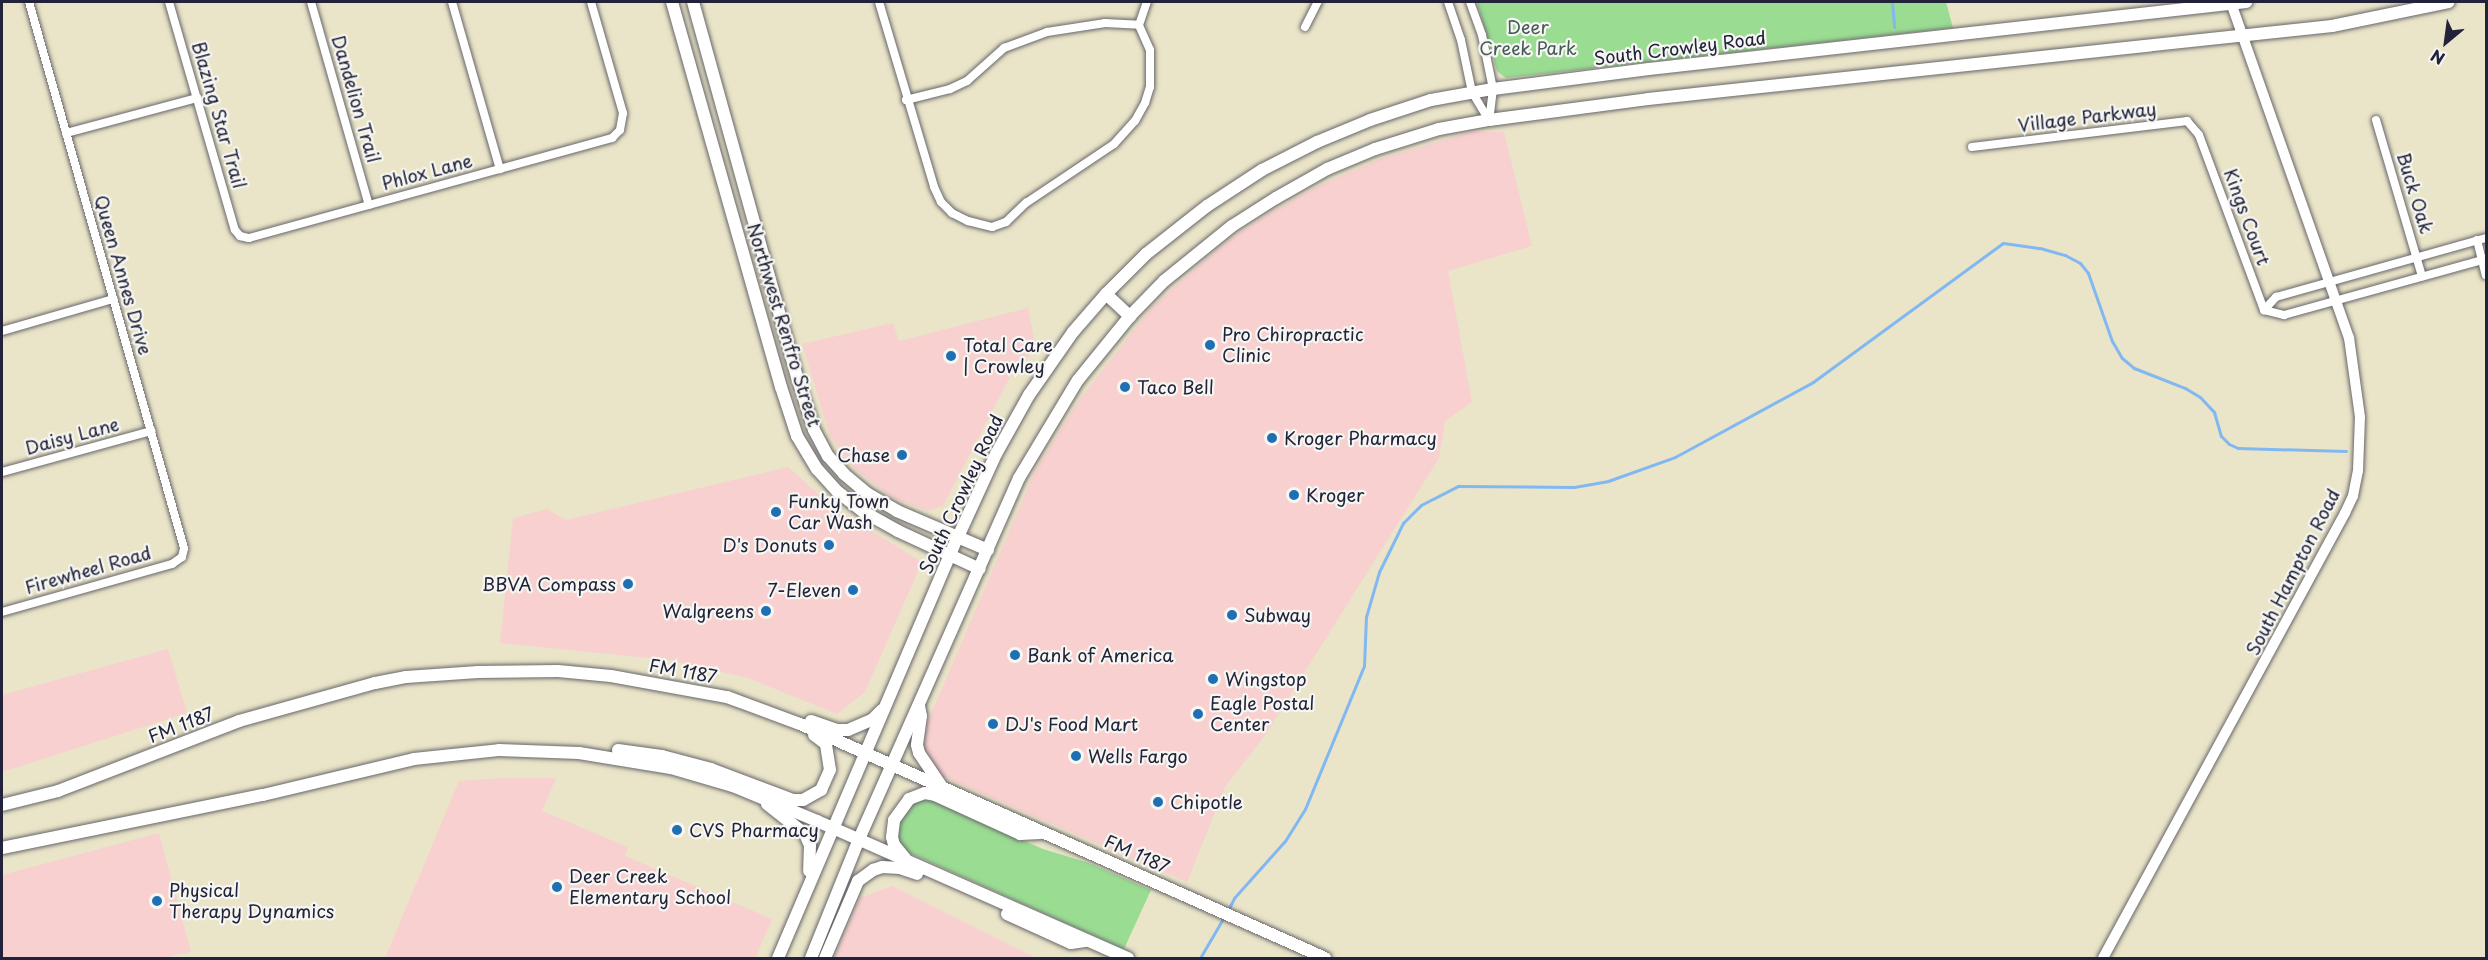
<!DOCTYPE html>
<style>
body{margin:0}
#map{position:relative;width:2488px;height:960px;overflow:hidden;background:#eae5c8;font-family:"Playpen Sans",sans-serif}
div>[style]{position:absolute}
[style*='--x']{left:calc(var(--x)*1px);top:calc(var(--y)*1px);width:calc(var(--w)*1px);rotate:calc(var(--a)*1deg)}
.built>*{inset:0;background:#f7d0cf}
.green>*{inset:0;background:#9bdc93}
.stream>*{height:3px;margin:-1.5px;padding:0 1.5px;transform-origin:1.5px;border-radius:1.5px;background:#82b8f1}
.roads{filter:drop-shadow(0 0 2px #68666c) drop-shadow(0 0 2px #68666c)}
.minor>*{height:8px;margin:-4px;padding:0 4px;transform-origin:4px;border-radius:4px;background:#fff}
.tertiary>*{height:10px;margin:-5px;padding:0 5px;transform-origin:5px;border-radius:5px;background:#fff}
.secondary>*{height:12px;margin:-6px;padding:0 6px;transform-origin:6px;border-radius:6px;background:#fff}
.dots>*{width:16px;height:16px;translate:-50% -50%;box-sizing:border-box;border:3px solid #f6f6f2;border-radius:50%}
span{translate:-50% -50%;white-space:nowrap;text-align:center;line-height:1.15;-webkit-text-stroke:4.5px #f6f6f2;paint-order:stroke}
.park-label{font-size:18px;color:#465a55}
.street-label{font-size:18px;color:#22223b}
.poi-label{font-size:18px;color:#22223b}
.left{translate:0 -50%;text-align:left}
.right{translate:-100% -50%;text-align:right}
.frame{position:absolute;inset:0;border:3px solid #22223b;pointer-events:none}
.north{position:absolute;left:2416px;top:12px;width:60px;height:60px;-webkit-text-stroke:4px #f6f6f2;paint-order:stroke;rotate:209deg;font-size:16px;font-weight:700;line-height:24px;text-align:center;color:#22223b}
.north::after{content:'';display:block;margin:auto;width:21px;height:27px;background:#22223b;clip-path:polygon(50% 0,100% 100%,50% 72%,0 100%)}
</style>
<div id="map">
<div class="built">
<i style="clip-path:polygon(1470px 132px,1504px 132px,1532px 246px,1448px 271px,1472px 402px,1445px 421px,1439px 458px,1266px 734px,1225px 787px,1187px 882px,939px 775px,923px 752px,928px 721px,1036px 469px,1080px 399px,1152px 307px,1224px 243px,1268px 214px,1316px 187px,1380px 159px)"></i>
<i style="clip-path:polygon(1028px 308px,1036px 348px,1010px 377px,943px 506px,928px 511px,891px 497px,854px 468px,830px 436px,802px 344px,893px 323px,899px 341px)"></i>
<i style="clip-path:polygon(788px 467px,833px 507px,922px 562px,865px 692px,837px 714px,748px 678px,669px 660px,500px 643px,513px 518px,547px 509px,566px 520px)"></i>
<i style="clip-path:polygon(168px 649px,187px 713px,2px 772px,2px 695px)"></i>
<i style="clip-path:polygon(503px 778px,556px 778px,542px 811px,628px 847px,625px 856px,772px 919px,755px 958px,385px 958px,459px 781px)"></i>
<i style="clip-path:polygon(159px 833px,191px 952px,162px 958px,2px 958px,2px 875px)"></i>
<i style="clip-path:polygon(892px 886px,1036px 958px,834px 958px,860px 898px)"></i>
</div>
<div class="green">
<i style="clip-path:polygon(1477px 2px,1946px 2px,1953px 28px,1506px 78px,1497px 71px)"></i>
<i style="clip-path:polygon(928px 799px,1043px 849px,1089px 863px,1151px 890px,1124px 949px,905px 851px,897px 837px,900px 823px,905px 810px,913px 803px)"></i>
</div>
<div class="stream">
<i style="--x:1892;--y:2;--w:25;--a:85"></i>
<i style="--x:1227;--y:912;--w:16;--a:-63"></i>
<i style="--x:1234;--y:898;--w:76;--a:-48.2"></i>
<i style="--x:1285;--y:841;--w:38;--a:-58"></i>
<i style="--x:1305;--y:809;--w:155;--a:-67.6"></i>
<i style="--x:1364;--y:666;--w:49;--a:-87.7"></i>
<i style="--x:1366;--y:617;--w:47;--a:-73.9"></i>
<i style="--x:1379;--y:572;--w:55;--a:-63.9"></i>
<i style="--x:1403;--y:523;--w:25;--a:-45"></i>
<i style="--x:1421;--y:505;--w:42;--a:-27.2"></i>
<i style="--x:1458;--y:486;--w:116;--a:0.5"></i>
<i style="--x:1574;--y:487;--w:35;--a:-10"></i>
<i style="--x:1608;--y:481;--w:71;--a:-19.7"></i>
<i style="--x:1675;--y:457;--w:157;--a:-28.5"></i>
<i style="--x:1813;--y:382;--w:235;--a:-36.2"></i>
<i style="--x:2003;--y:243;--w:37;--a:8"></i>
<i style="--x:2040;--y:248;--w:26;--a:16"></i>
<i style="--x:2065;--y:255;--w:17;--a:28"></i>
<i style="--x:2080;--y:263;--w:13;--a:51"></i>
<i style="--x:2088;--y:273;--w:72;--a:70.6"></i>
<i style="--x:2112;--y:341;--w:20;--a:60"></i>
<i style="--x:2122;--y:358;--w:16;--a:40"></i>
<i style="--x:2134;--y:368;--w:55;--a:21.4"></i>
<i style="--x:2185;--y:388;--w:17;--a:31"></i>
<i style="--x:2200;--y:397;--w:21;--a:47"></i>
<i style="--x:2214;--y:412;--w:25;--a:74"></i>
<i style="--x:2221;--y:436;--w:11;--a:45"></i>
<i style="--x:2229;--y:444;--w:10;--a:24"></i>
<i style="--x:2238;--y:448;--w:108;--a:1.6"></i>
<i style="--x:1200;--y:958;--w:48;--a:-59.7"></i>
</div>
<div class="roads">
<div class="minor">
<i style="--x:169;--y:2;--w:237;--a:73.9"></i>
<i style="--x:235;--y:230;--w:8;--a:50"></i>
<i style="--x:240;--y:236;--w:9;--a:13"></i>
<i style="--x:249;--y:238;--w:377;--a:-15.4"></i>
<i style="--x:612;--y:138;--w:11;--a:-45"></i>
<i style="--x:620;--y:130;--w:17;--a:-80"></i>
<i style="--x:623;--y:113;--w:116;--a:-106.1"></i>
<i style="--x:311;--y:2;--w:211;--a:74.1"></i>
<i style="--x:452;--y:2;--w:174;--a:74"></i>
<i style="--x:879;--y:2;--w:193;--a:73.4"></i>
<i style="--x:934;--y:187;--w:17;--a:65"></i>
<i style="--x:941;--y:202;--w:16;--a:45"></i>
<i style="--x:952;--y:213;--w:18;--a:27"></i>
<i style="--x:968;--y:221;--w:25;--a:14"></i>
<i style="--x:992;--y:227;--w:15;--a:-20"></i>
<i style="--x:1006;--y:222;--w:28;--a:-44"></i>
<i style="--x:1026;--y:203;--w:106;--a:-33.8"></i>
<i style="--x:1114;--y:144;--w:31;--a:-48"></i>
<i style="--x:1135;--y:121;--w:21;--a:-61"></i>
<i style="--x:1145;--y:103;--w:17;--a:-73"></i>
<i style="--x:1150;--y:87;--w:37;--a:-90"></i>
<i style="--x:1150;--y:50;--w:27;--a:-114"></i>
<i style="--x:1139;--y:25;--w:24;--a:-71"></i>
<i style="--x:1448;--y:2;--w:40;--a:71.1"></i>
<i style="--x:1461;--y:40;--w:53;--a:78.1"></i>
<i style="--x:1472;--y:92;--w:33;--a:59"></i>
<i style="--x:1470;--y:2;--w:35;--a:70"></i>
<i style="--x:1482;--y:35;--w:55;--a:78.5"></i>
<i style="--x:1493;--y:89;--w:31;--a:97"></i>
<i style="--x:1305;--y:27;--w:28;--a:-63"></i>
<i style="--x:906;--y:100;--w:45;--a:-14"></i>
<i style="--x:950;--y:89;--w:19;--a:-25"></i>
<i style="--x:967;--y:81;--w:50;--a:-41.7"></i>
<i style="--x:1004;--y:48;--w:46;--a:-20.4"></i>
<i style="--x:1047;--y:32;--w:59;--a:-8.8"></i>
<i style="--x:1105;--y:23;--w:34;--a:3"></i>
<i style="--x:2376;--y:120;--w:163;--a:73.6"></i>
<i style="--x:66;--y:133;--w:136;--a:-15"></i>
<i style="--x:1972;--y:147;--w:217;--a:-6.9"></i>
<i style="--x:2187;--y:121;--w:18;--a:49"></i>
<i style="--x:2199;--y:135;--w:187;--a:69.6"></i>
<i style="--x:2477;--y:240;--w:36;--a:76"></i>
<i style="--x:2264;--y:310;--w:18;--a:-47"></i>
<i style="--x:2276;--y:297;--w:218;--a:-15.7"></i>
<i style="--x:2264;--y:310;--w:21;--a:14"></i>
<i style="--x:2284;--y:315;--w:210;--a:-15.5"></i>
<i style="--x:2;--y:331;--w:116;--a:-16.1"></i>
<i style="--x:2;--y:472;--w:155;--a:-15.4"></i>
<i style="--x:2;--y:612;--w:177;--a:-15.8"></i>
<i style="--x:172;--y:564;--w:12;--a:-35"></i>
<i style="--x:182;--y:557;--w:9;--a:-77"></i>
<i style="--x:184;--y:548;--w:568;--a:-105.85"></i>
</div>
<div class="tertiary">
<i style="--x:2103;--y:958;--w:507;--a:-61.46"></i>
<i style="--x:2345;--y:513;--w:19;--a:-65"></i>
<i style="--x:2353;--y:496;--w:25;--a:-79"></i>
<i style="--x:2358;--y:471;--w:54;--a:-87.9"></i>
<i style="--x:2360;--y:417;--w:80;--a:-97.9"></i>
<i style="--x:2349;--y:338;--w:355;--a:-109.4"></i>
</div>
<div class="secondary">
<i style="--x:672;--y:2;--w:400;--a:74.2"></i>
<i style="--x:781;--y:387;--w:52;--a:71.9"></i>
<i style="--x:797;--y:436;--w:39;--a:59"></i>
<i style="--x:817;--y:469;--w:31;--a:48"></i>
<i style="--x:838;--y:492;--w:33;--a:38"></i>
<i style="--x:864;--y:512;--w:39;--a:29"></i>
<i style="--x:898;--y:531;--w:90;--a:24.9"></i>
<i style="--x:693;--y:2;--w:392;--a:74.5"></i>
<i style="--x:798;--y:380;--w:52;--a:72.3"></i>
<i style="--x:814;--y:430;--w:30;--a:62"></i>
<i style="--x:828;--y:456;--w:24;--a:48"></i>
<i style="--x:844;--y:474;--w:31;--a:40"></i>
<i style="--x:868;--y:494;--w:34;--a:30"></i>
<i style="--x:897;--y:511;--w:99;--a:23.2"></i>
<i style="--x:1106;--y:294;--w:33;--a:43"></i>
<i style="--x:919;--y:706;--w:10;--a:79"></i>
<i style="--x:921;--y:716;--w:29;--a:98"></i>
<i style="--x:917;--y:745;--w:8;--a:76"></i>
<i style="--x:919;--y:753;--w:40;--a:56"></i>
<i style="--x:811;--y:721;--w:28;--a:19"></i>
<i style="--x:837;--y:730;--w:11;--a:0"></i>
<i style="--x:848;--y:730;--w:26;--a:-23"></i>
<i style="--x:872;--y:720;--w:14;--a:-45"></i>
<i style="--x:618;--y:750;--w:44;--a:7.8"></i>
<i style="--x:662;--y:756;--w:51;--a:14.9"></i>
<i style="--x:711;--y:769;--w:88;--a:20.7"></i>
<i style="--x:793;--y:800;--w:10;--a:0"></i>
<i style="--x:803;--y:800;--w:21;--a:-29"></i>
<i style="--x:821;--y:790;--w:22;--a:-66"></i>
<i style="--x:830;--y:770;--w:26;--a:-99"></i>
<i style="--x:826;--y:744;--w:15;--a:-143"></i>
<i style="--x:767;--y:804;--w:48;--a:38.3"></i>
<i style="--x:805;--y:834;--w:12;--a:66"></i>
<i style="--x:810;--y:845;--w:26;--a:92"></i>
<i style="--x:2;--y:805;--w:58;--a:-14"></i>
<i style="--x:58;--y:791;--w:194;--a:-21.1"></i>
<i style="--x:239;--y:721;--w:141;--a:-15.6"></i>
<i style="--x:375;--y:683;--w:32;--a:-11"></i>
<i style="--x:406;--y:677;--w:72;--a:-4"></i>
<i style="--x:478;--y:672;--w:80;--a:-0.7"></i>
<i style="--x:558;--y:671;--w:53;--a:5.4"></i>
<i style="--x:611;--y:676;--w:118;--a:10.3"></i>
<i style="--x:727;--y:697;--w:78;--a:20.3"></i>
<i style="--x:800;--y:724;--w:575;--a:24.02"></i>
<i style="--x:2;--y:848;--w:266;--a:-11.5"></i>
<i style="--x:263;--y:795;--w:155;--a:-13.4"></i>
<i style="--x:414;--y:759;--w:85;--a:-6"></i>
<i style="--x:499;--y:750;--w:80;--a:2.1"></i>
<i style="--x:579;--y:753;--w:93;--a:9.3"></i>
<i style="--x:671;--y:768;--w:65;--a:16.2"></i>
<i style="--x:733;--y:786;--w:91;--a:22.6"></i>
<i style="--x:817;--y:821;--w:340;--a:23.8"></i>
<i style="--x:905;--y:858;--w:17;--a:-130"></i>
<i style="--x:894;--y:845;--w:8;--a:-104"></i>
<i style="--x:892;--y:837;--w:17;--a:-83"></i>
<i style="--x:894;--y:820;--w:26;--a:-54"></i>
<i style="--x:909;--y:799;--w:17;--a:-21"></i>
<i style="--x:925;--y:793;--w:10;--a:11"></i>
<i style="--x:935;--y:795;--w:94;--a:24.6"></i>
<i style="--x:1020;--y:834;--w:20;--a:-3"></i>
<i style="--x:1007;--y:914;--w:70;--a:24.4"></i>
<i style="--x:1071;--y:943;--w:14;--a:-8"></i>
<i style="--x:778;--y:958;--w:458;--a:-66.9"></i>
<i style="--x:958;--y:537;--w:91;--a:-65.4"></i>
<i style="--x:996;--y:454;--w:68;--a:-60.8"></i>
<i style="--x:1029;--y:395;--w:77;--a:-55.1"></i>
<i style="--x:1073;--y:332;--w:50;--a:-49"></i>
<i style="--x:1106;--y:294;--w:57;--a:-45"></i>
<i style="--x:1146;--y:254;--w:78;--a:-38.2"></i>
<i style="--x:1207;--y:206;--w:66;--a:-33.2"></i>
<i style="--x:1262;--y:170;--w:62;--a:-27"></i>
<i style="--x:1317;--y:142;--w:57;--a:-22.5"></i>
<i style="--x:1370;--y:120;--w:64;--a:-18.2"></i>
<i style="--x:1431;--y:100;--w:63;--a:-10.1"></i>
<i style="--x:1493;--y:89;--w:157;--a:-7.3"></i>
<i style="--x:1649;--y:69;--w:601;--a:-6.4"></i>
<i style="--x:811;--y:958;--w:128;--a:-68"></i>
<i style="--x:859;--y:839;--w:395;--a:-66.1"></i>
<i style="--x:1019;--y:478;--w:114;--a:-59"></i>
<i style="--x:1078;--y:380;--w:82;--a:-50.9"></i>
<i style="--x:1130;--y:316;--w:49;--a:-45.8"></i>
<i style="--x:1164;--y:281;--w:87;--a:-39"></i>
<i style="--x:1232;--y:226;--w:52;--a:-32.5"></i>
<i style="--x:1276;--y:198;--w:59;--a:-29.6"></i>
<i style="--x:1327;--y:169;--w:52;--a:-22.6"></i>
<i style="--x:1375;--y:149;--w:67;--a:-17.4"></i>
<i style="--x:1439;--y:129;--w:51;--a:-10.2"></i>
<i style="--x:1489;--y:120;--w:160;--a:-7.5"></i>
<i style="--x:1648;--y:99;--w:688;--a:-6.09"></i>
<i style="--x:2332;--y:26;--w:119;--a:-11.6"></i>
<i style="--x:825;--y:958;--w:84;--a:-66.8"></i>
<i style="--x:858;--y:881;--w:19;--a:-36"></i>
<i style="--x:873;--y:870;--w:9;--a:-18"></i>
<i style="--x:882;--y:867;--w:18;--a:3"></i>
<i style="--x:900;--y:868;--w:18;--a:19"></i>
</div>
</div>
<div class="dots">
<i style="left:1210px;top:345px;background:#1f6fb2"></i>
<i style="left:951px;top:356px;background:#1f6fb2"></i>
<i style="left:1125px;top:387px;background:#1f6fb2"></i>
<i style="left:1272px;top:438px;background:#1f6fb2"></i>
<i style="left:902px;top:455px;background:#1f6fb2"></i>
<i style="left:1294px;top:495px;background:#1f6fb2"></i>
<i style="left:776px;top:512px;background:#1f6fb2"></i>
<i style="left:829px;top:545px;background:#1f6fb2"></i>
<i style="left:628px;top:584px;background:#1f6fb2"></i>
<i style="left:853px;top:590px;background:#1f6fb2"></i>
<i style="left:766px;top:611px;background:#1f6fb2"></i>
<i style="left:1232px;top:615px;background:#1f6fb2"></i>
<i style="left:1015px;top:655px;background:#1f6fb2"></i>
<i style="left:1213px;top:679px;background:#1f6fb2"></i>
<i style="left:1198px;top:714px;background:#1f6fb2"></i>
<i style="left:993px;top:724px;background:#1f6fb2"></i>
<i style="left:1076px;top:756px;background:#1f6fb2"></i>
<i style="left:1158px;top:802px;background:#1f6fb2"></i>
<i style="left:677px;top:830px;background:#1f6fb2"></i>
<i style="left:557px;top:887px;background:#1f6fb2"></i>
<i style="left:157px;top:901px;background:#1f6fb2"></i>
</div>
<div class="park-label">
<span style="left:1528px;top:38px">Deer<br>Creek Park</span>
</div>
<div class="street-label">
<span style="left:1680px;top:48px;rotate:-7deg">South Crowley Road</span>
<span style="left:356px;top:99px;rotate:74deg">Dandelion Trail</span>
<span style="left:219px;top:115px;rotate:74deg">Blazing Star Trail</span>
<span style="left:2087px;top:117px;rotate:-7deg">Village Parkway</span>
<span style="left:427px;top:172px;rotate:-15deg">Phlox Lane</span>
<span style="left:2415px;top:193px;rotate:73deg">Buck Oak</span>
<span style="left:2247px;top:217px;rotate:70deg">Kings Court</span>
<span style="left:123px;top:275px;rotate:74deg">Queen Annes Drive</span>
<span style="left:784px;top:325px;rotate:73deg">Northwest Renfro Street</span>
<span style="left:72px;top:436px;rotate:-15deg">Daisy Lane</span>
<span style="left:961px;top:494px;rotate:-65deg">South Crowley Road</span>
<span style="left:88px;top:570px;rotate:-16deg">Firewheel Road</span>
<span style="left:2293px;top:572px;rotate:-63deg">South Hampton Road</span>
<span style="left:683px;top:671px;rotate:10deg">FM 1187</span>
<span style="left:181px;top:725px;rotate:-21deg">FM 1187</span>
<span style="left:1137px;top:854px;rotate:24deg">FM 1187</span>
</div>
<div class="poi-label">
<span class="left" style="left:1222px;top:345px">Pro Chiropractic<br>Clinic</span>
<span class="left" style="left:963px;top:356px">Total Care<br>| Crowley</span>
<span class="left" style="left:1137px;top:387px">Taco Bell</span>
<span class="left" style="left:1284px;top:438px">Kroger Pharmacy</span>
<span class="right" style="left:890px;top:455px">Chase</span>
<span class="left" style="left:1306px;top:495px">Kroger</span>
<span class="left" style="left:788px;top:512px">Funky Town<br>Car Wash</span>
<span class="right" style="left:817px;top:545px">D's Donuts</span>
<span class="right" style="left:616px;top:584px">BBVA Compass</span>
<span class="right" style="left:841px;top:590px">7-Eleven</span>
<span class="right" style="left:754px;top:611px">Walgreens</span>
<span class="left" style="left:1244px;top:615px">Subway</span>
<span class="left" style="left:1027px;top:655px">Bank of America</span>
<span class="left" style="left:1225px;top:679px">Wingstop</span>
<span class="left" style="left:1210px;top:714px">Eagle Postal<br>Center</span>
<span class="left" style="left:1005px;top:724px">DJ's Food Mart</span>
<span class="left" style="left:1088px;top:756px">Wells Fargo</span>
<span class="left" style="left:1170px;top:802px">Chipotle</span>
<span class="left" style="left:689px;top:830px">CVS Pharmacy</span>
<span class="left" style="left:569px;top:887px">Deer Creek<br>Elementary School</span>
<span class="left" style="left:169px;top:901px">Physical<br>Therapy Dynamics</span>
</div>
<div class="frame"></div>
<div class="north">N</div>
</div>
